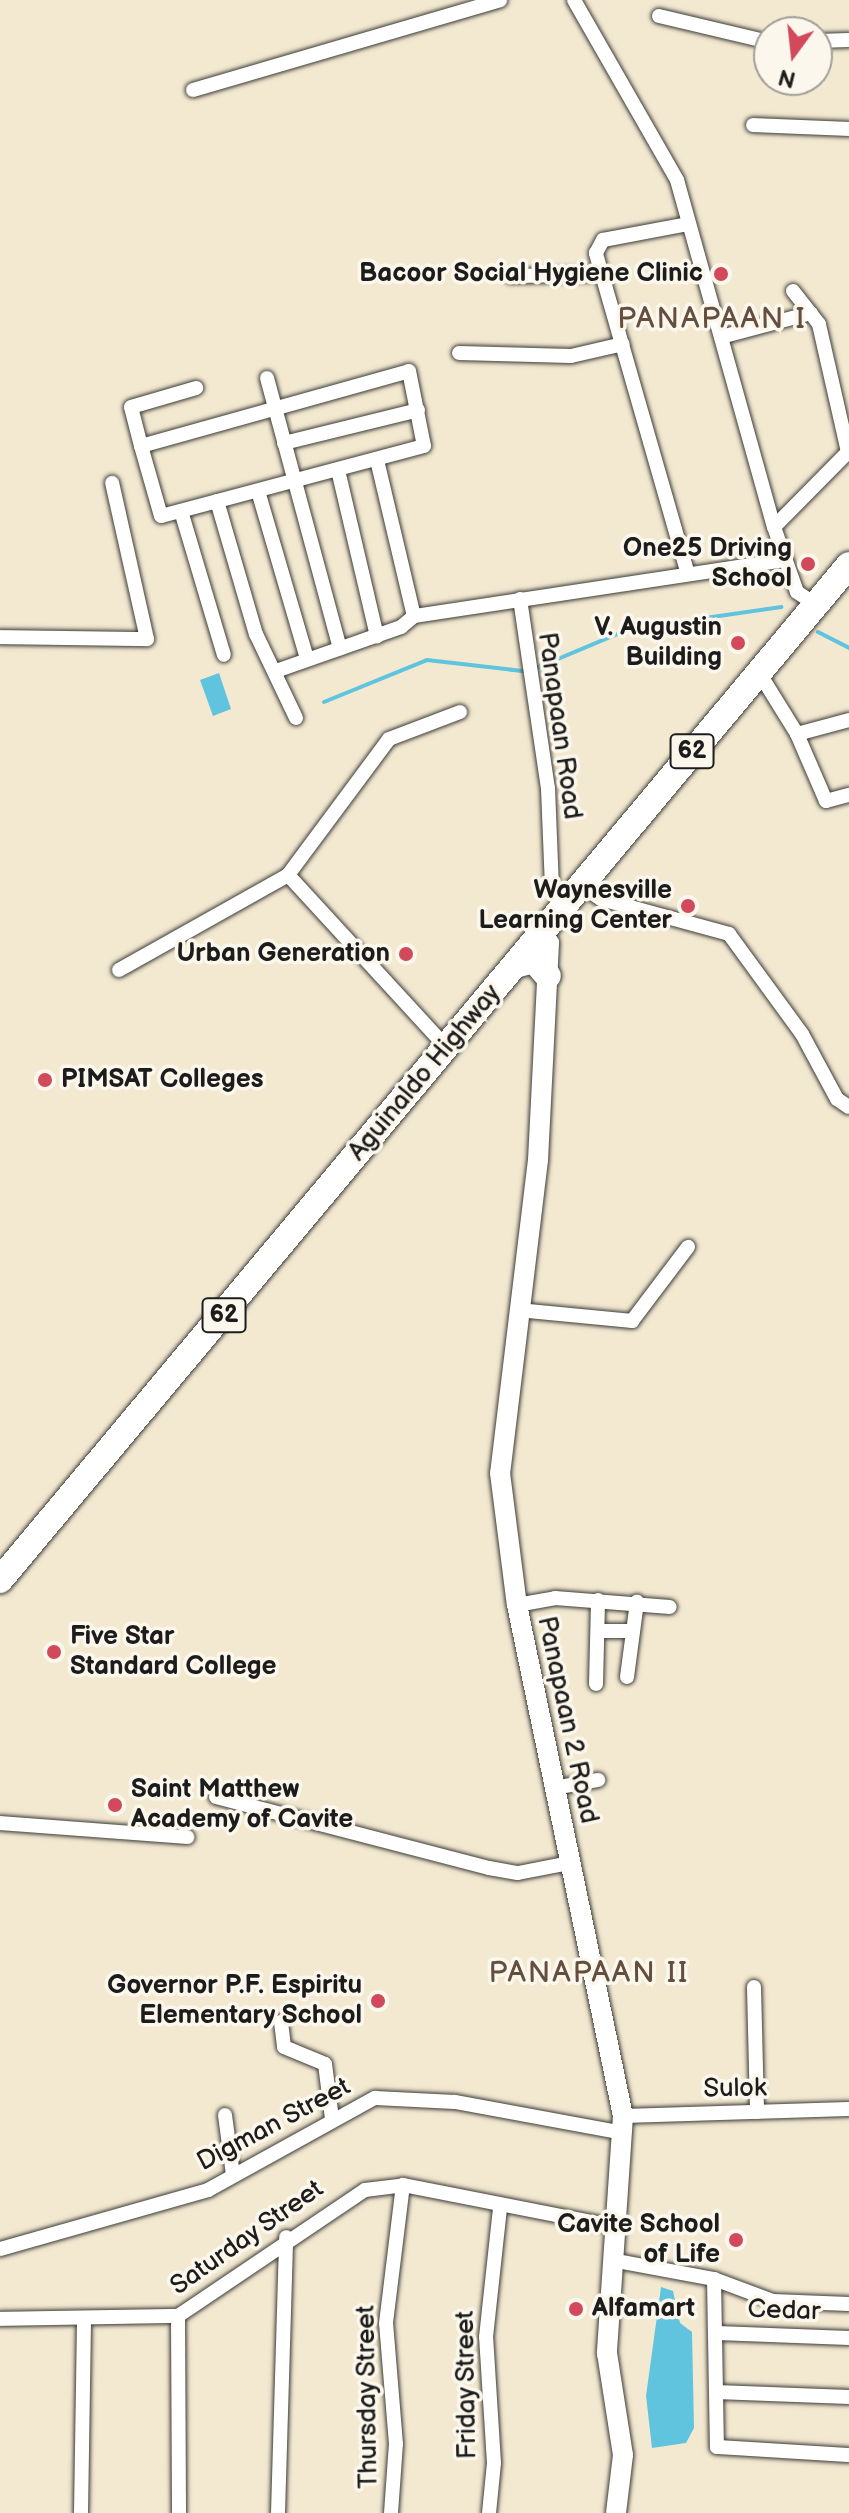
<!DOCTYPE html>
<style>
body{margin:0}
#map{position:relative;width:849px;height:2513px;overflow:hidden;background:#f3e9d1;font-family:"Balsamiq Sans",sans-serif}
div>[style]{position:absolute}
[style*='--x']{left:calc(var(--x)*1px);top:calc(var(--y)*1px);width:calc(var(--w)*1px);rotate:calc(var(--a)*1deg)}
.water>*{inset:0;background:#60c4de}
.stream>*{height:4px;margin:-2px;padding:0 2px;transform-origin:2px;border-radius:2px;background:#60c4de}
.roads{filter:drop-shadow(0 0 2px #3c3b37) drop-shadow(0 0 2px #3c3b37)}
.street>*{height:14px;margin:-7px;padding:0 7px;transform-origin:7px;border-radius:7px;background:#fff}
.secondary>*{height:20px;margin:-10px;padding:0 10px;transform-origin:10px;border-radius:10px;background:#fff}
.highway>*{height:26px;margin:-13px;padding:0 13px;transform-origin:13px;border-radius:13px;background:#fff}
.dots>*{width:22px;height:22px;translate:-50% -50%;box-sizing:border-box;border:4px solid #fbf7ec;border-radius:50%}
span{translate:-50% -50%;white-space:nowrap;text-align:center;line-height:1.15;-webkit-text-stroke:7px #fbf7ec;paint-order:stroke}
.shield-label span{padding:2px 6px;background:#fbf7ec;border:2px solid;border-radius:6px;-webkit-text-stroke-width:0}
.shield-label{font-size:24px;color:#1c1c1c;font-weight:700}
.poi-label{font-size:26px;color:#1c1c1c;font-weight:700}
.right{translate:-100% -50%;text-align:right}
.left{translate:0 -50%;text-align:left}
.street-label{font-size:26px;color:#1c1c1c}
.quarter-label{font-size:30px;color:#644e3f;letter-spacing:2px}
.north{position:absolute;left:753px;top:16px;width:80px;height:80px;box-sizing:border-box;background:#fbf7ec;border:2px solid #a29f99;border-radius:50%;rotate:195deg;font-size:22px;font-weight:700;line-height:32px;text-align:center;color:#1c1c1c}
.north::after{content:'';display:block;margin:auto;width:28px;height:36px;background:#d1495b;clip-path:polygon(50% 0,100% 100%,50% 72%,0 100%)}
</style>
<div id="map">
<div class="water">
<i style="clip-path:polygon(219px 673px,231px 709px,213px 716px,200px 680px)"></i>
<i style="clip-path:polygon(661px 2287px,673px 2291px,680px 2323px,692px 2332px,694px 2428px,686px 2443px,652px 2448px,646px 2396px)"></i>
</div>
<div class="stream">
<i style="--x:818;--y:632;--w:35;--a:27"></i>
<i style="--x:534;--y:669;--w:103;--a:-22.8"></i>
<i style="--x:629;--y:629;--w:154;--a:-8.2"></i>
<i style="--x:324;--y:702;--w:111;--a:-22.2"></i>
<i style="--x:427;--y:660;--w:96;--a:6.6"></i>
</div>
<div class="roads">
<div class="street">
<i style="--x:574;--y:0;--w:207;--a:60.2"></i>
<i style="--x:677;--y:180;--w:360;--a:74.4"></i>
<i style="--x:774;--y:527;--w:69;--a:70.5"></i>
<i style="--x:797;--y:592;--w:23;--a:34"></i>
<i style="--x:659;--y:16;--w:113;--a:13.3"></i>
<i style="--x:817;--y:41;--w:32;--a:-2"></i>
<i style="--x:193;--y:90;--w:320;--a:-16.3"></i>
<i style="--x:753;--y:125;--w:96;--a:2.4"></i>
<i style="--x:511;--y:276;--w:92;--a:-1.2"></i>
<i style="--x:721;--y:337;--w:93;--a:-14.9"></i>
<i style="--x:459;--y:353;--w:112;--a:1.5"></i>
<i style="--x:571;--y:356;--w:53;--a:-13"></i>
<i style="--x:409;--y:371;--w:76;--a:78.7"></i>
<i style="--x:424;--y:446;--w:272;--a:165.1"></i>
<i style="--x:161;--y:516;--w:73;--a:-105.9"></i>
<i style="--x:141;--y:446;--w:278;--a:-15.6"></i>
<i style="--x:267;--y:378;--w:280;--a:74.9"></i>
<i style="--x:284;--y:443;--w:138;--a:-13.8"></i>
<i style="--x:141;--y:446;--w:40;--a:-104.4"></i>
<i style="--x:131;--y:407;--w:68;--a:-16.3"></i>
<i style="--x:377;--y:460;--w:160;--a:76.7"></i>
<i style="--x:338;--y:470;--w:171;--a:76.8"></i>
<i style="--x:258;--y:491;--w:175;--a:73.7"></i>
<i style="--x:217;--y:501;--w:139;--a:73.7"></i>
<i style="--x:256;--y:634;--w:93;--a:64.5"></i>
<i style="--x:181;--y:511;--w:150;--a:73.4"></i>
<i style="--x:774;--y:527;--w:105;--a:-45.4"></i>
<i style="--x:848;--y:452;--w:131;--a:-102.8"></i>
<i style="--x:819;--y:324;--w:42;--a:-128.2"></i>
<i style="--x:687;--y:571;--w:331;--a:-106"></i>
<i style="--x:596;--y:253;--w:15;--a:-62"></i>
<i style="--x:603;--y:240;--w:86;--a:-10.7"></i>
<i style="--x:520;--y:599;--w:191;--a:81.6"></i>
<i style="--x:548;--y:788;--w:99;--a:87.7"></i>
<i style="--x:552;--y:887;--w:21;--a:37"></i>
<i style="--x:0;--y:637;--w:147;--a:0.8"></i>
<i style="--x:147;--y:639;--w:160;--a:-102.6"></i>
<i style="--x:276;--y:671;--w:133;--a:-19.4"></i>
<i style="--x:401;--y:627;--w:17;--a:-40"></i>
<i style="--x:414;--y:616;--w:376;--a:-8.6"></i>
<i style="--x:758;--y:671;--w:74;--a:58.2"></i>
<i style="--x:797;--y:734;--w:54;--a:-15.1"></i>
<i style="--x:797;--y:734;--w:73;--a:66.6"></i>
<i style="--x:826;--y:801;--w:24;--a:-15"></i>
<i style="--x:288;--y:875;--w:234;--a:47.4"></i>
<i style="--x:581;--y:886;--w:24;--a:33"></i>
<i style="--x:601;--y:899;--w:133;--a:15.3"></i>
<i style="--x:729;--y:934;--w:124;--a:53.9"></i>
<i style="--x:802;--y:1034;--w:74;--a:61.7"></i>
<i style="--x:837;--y:1099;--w:14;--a:34"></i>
<i style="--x:119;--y:970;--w:194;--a:-29.3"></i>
<i style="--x:288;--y:875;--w:169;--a:-53.4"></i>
<i style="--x:389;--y:739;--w:76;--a:-20.8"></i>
<i style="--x:518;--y:1310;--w:115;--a:5.5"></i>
<i style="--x:632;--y:1321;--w:93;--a:-52.9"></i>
<i style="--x:517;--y:1605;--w:39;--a:-10"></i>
<i style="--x:555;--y:1598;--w:115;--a:4.5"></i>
<i style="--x:598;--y:1631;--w:35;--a:0"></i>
<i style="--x:627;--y:1677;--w:76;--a:-82.4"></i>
<i style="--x:596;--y:1684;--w:84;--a:-88.6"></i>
<i style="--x:554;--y:1788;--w:45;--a:-10.3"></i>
<i style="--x:216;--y:1797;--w:282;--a:14.6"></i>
<i style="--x:489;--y:1868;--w:29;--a:10"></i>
<i style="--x:518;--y:1873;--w:53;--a:-10.9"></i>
<i style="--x:0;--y:1823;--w:188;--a:4.3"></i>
<i style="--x:754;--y:1987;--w:125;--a:88.6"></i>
<i style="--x:281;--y:2022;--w:25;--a:83"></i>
<i style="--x:284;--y:2047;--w:44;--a:22.5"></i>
<i style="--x:325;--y:2064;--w:55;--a:82.7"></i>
<i style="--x:225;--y:2115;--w:61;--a:82.4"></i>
<i style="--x:623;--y:2116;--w:226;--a:-1.8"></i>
<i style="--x:0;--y:2249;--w:216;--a:-15.8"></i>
<i style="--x:208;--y:2190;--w:191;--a:-28.9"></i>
<i style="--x:375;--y:2098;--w:80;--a:2.9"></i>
<i style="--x:455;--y:2102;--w:172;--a:10.4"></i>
<i style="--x:611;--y:2260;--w:105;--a:10.5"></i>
<i style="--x:714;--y:2279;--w:168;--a:89"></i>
<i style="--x:717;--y:2447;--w:132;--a:3.5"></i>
<i style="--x:714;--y:2279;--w:63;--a:20.4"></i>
<i style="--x:773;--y:2301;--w:76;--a:2.3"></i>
<i style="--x:178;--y:2316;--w:197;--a:89.7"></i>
<i style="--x:0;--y:2319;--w:178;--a:-1"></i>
<i style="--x:178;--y:2316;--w:225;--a:-34"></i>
<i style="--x:365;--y:2190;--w:38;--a:-7"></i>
<i style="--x:403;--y:2185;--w:213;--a:11.1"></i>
<i style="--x:717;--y:2333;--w:132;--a:2.2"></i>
<i style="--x:716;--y:2392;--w:133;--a:2.2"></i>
<i style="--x:81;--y:2513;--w:192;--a:-89.1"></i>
<i style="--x:278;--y:2513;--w:276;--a:-88.3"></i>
<i style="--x:391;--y:2513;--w:69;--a:-85.9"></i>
<i style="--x:396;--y:2444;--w:121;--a:-94.7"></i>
<i style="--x:386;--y:2323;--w:139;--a:-83"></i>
<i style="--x:489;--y:2513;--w:50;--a:-84.3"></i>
<i style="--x:494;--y:2463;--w:126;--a:-93.6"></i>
<i style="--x:486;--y:2337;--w:129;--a:-83.8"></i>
</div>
<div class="secondary">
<i style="--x:541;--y:934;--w:12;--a:48"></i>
<i style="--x:549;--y:943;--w:217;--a:92.9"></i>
<i style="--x:538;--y:1160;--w:315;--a:96.9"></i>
<i style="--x:500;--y:1473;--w:133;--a:82.7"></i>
<i style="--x:517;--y:1605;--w:522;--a:78.28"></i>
<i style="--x:623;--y:2116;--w:238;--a:93.9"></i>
<i style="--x:607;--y:2353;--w:103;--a:81.1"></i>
<i style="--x:623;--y:2455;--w:58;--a:96.9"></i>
</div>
<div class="highway">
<i style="--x:515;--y:965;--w:20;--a:-15"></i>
<i style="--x:534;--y:960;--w:21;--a:49"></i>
<i style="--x:0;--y:1580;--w:1323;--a:-50.09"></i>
</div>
</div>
<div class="dots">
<i style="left:721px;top:274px;background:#d1495b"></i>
<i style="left:808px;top:564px;background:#d1495b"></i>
<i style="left:738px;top:643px;background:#d1495b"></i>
<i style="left:688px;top:906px;background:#d1495b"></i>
<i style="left:406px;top:954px;background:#d1495b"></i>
<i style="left:45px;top:1080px;background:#d1495b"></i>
<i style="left:54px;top:1652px;background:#d1495b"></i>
<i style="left:115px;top:1805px;background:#d1495b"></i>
<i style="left:378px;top:2001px;background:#d1495b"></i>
<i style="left:736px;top:2240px;background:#d1495b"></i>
<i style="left:576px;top:2309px;background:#d1495b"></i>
</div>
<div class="shield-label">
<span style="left:692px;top:751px">62</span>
<span style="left:224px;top:1315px">62</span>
</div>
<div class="poi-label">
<span class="right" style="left:703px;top:274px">Bacoor Social Hygiene Clinic</span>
<span class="right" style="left:792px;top:564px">One25 Driving<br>School</span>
<span class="right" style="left:722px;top:643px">V. Augustin<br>Building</span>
<span class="right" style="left:672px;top:906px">Waynesville<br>Learning Center</span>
<span class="right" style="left:390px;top:954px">Urban Generation</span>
<span class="left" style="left:61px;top:1080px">PIMSAT Colleges</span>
<span class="left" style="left:70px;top:1652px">Five Star<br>Standard College</span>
<span class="left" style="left:131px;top:1805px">Saint Matthew<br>Academy of Cavite</span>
<span class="right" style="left:362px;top:2001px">Governor P.F. Espiritu<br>Elementary School</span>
<span class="right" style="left:720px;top:2240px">Cavite School<br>of Life</span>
<span class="left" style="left:592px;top:2309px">Alfamart</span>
</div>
<div class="street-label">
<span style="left:559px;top:726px;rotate:82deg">Panapaan Road</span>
<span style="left:425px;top:1073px;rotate:-50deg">Aguinaldo Highway</span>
<span style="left:567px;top:1720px;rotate:78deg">Panapaan 2 Road</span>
<span style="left:735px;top:2089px;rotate:-1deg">Sulok</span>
<span style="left:274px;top:2125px;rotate:-28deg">Digman Street</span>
<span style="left:247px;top:2238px;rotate:-35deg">Saturday Street</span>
<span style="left:784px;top:2311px;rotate:2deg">Cedar</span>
<span style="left:467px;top:2385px;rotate:-91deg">Friday Street</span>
<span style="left:368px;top:2397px;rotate:-91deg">Thursday Street</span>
</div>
<div class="quarter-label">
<span style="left:712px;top:319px">PANAPAAN I</span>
<span style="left:589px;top:1973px">PANAPAAN II</span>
</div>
<div class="north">N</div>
</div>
